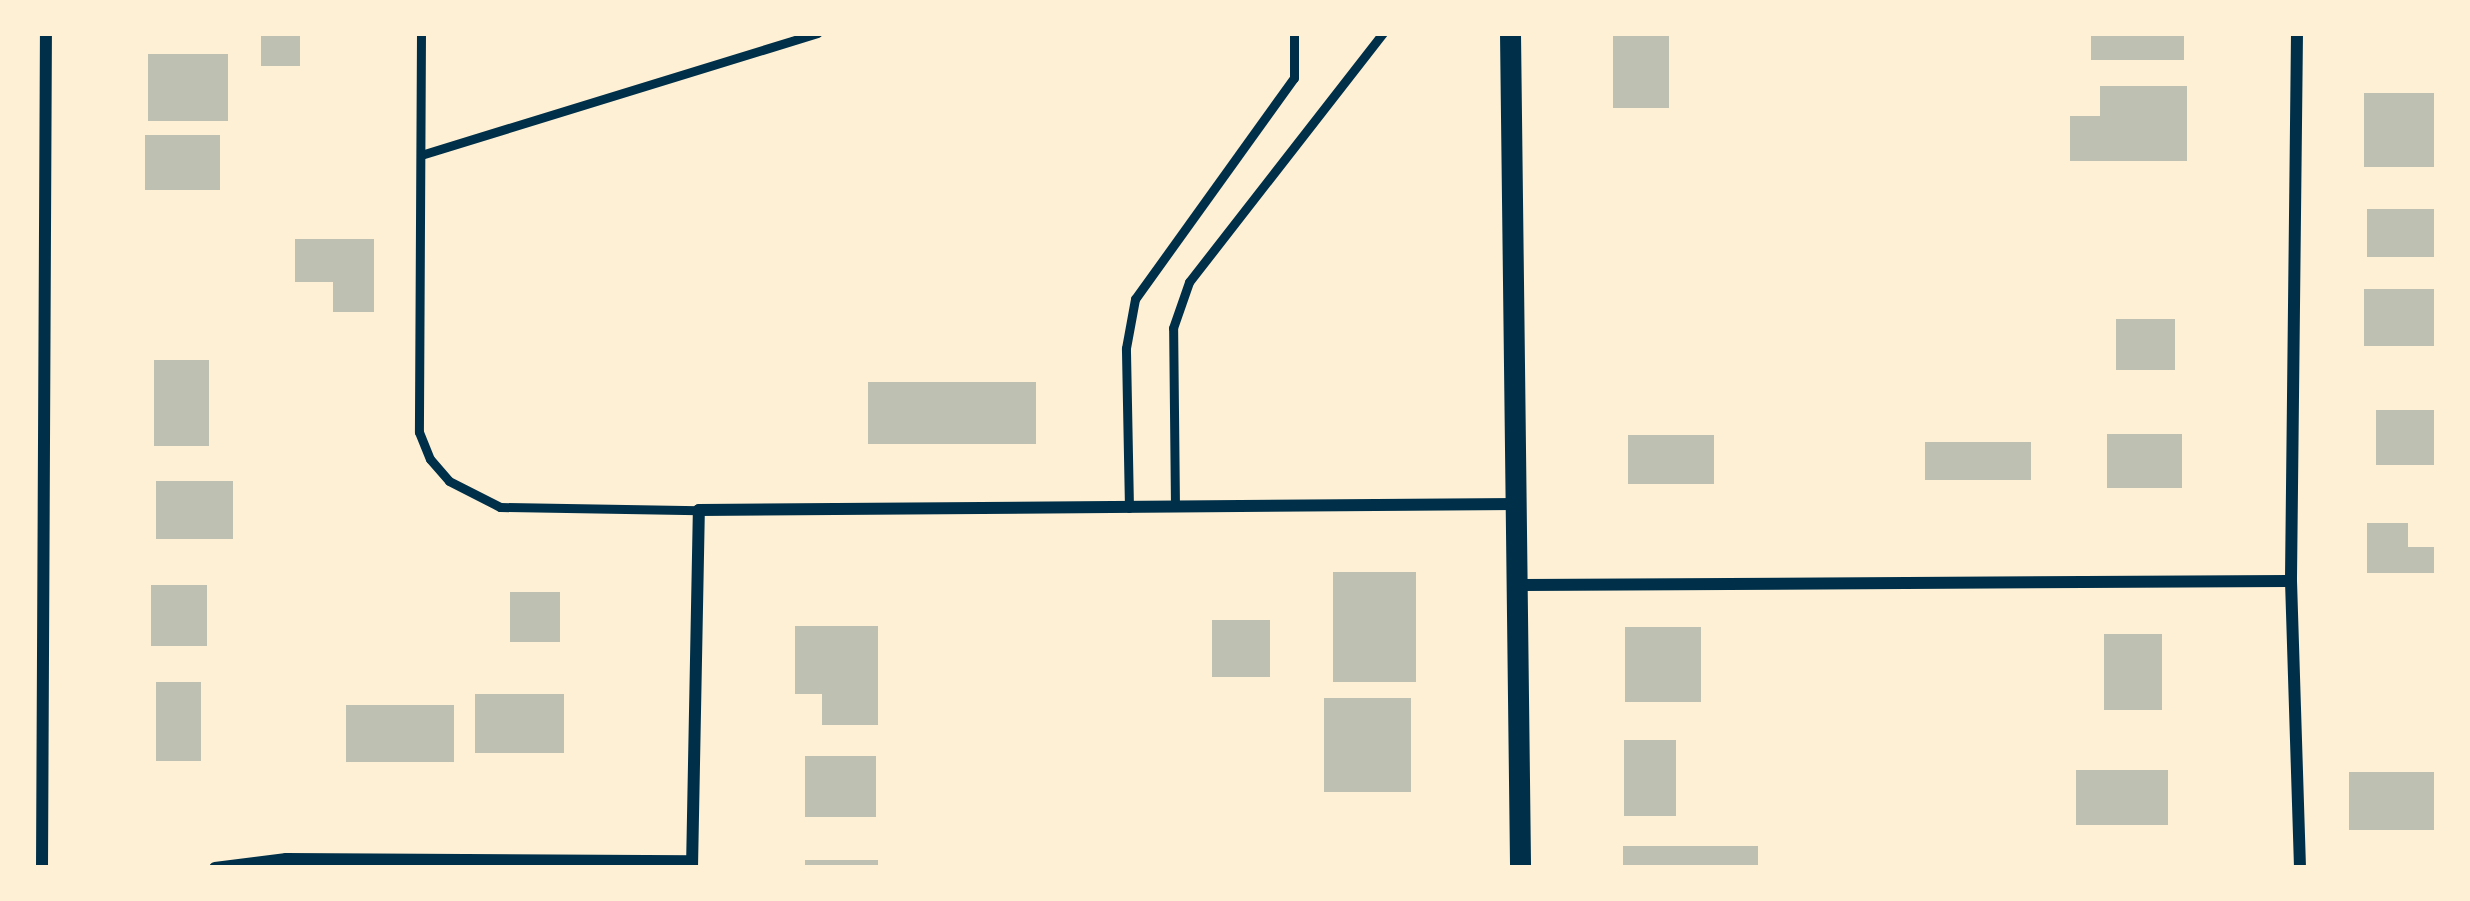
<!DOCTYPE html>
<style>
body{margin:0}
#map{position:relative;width:2470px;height:901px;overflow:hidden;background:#fdf0d5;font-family:Ubuntu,sans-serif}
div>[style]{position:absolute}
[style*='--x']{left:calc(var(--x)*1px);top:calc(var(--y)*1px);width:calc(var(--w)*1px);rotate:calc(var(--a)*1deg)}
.building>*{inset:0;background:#bec0b2}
.service>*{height:9px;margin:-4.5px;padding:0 4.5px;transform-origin:4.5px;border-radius:4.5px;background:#003049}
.minor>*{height:12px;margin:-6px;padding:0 6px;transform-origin:6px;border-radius:6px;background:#003049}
.tertiary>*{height:21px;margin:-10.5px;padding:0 10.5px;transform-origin:10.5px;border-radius:10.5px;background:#003049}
span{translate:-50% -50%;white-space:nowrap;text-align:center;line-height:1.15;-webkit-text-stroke:10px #fdf0d5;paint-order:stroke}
.frame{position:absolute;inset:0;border:36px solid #fdf0d5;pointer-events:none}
</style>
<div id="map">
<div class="building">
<i style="clip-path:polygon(261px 33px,300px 33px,300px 66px,261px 66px)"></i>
<i style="clip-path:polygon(1613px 33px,1669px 33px,1669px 108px,1613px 108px)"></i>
<i style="clip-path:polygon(2091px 33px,2184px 33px,2184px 60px,2091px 60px)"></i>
<i style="clip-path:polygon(148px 54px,228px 54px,228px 121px,148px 121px)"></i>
<i style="clip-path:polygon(2100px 86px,2187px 86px,2187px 161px,2070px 161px,2070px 116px,2100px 116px)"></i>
<i style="clip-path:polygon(2364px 93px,2437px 93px,2437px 167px,2364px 167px)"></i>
<i style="clip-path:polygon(145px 135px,220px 135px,220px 190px,145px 190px)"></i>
<i style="clip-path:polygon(2367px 209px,2437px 209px,2437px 257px,2367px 257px)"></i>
<i style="clip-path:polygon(295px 239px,374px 239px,374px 312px,333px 312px,333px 282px,295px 282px)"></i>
<i style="clip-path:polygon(2364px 289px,2437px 289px,2437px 346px,2364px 346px)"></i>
<i style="clip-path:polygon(2116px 319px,2175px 319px,2175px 370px,2116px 370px)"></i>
<i style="clip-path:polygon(154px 360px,209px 360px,209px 446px,154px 446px)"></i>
<i style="clip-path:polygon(868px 382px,1036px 382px,1036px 444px,868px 444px)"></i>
<i style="clip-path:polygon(2376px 410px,2437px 410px,2437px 465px,2376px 465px)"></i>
<i style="clip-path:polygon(2107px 434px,2182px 434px,2182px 488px,2107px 488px)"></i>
<i style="clip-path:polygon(1628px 435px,1714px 435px,1714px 484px,1628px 484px)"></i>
<i style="clip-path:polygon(1925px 442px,2031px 442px,2031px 480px,1925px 480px)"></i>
<i style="clip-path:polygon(156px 481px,233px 481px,233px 539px,156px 539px)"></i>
<i style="clip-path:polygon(2367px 523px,2408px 523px,2408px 547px,2437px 547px,2437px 573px,2367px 573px)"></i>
<i style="clip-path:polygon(1333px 572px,1416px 572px,1416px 682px,1333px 682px)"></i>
<i style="clip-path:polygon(151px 585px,207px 585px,207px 646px,151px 646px)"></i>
<i style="clip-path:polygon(510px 592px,560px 592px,560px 642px,510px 642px)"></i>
<i style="clip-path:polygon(1212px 620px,1270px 620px,1270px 677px,1212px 677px)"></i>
<i style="clip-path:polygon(795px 626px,878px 626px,878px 725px,822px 725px,822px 694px,795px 694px)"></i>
<i style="clip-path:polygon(1625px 627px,1701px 627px,1701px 702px,1625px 702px)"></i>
<i style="clip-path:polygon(2104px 634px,2162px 634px,2162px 710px,2104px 710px)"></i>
<i style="clip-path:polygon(156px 682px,201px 682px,201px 761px,156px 761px)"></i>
<i style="clip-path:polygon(475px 694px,564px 694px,564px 753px,475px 753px)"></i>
<i style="clip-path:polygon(1324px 698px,1411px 698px,1411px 792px,1324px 792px)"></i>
<i style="clip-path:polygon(346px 705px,454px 705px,454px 762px,346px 762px)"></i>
<i style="clip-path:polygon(1624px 740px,1676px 740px,1676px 816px,1624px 816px)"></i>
<i style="clip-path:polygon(805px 756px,876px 756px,876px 817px,805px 817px)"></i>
<i style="clip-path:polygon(2076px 770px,2168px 770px,2168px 825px,2076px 825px)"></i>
<i style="clip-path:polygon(2349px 772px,2437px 772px,2437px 830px,2349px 830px)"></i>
<i style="clip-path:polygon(1623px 846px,1758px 846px,1758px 868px,1623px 868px)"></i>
<i style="clip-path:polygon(805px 860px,878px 860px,878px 868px,805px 868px)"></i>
</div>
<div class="service">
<i style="--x:421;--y:33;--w:399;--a:90.3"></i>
<i style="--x:419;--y:432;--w:29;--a:68"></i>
<i style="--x:430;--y:459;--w:29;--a:49"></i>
<i style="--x:449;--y:481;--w:57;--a:27"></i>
<i style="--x:500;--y:507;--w:199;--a:0.9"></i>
<i style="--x:421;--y:155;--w:415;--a:-17.1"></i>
<i style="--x:1175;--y:507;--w:179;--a:-90.6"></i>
<i style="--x:1173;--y:328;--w:49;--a:-70.8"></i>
<i style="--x:1189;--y:282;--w:316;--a:-52.1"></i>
<i style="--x:1129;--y:508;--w:160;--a:-91.1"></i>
<i style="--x:1126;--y:348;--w:50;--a:-79.6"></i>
<i style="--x:1135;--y:299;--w:272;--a:-54.3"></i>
<i style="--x:1294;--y:78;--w:45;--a:-90"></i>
</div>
<div class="minor">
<i style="--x:2297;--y:33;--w:548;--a:90.63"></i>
<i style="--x:2291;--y:581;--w:287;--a:88.2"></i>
<i style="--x:1518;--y:585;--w:773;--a:-0.3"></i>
<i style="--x:42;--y:868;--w:835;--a:-89.73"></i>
<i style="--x:215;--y:868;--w:72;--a:-7.2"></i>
<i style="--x:286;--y:859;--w:406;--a:0.3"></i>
<i style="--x:692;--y:868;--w:358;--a:-88.9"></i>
<i style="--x:699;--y:510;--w:818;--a:-0.42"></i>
</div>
<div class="tertiary">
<i style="--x:1510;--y:33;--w:835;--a:89.31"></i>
</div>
<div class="frame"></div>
</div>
